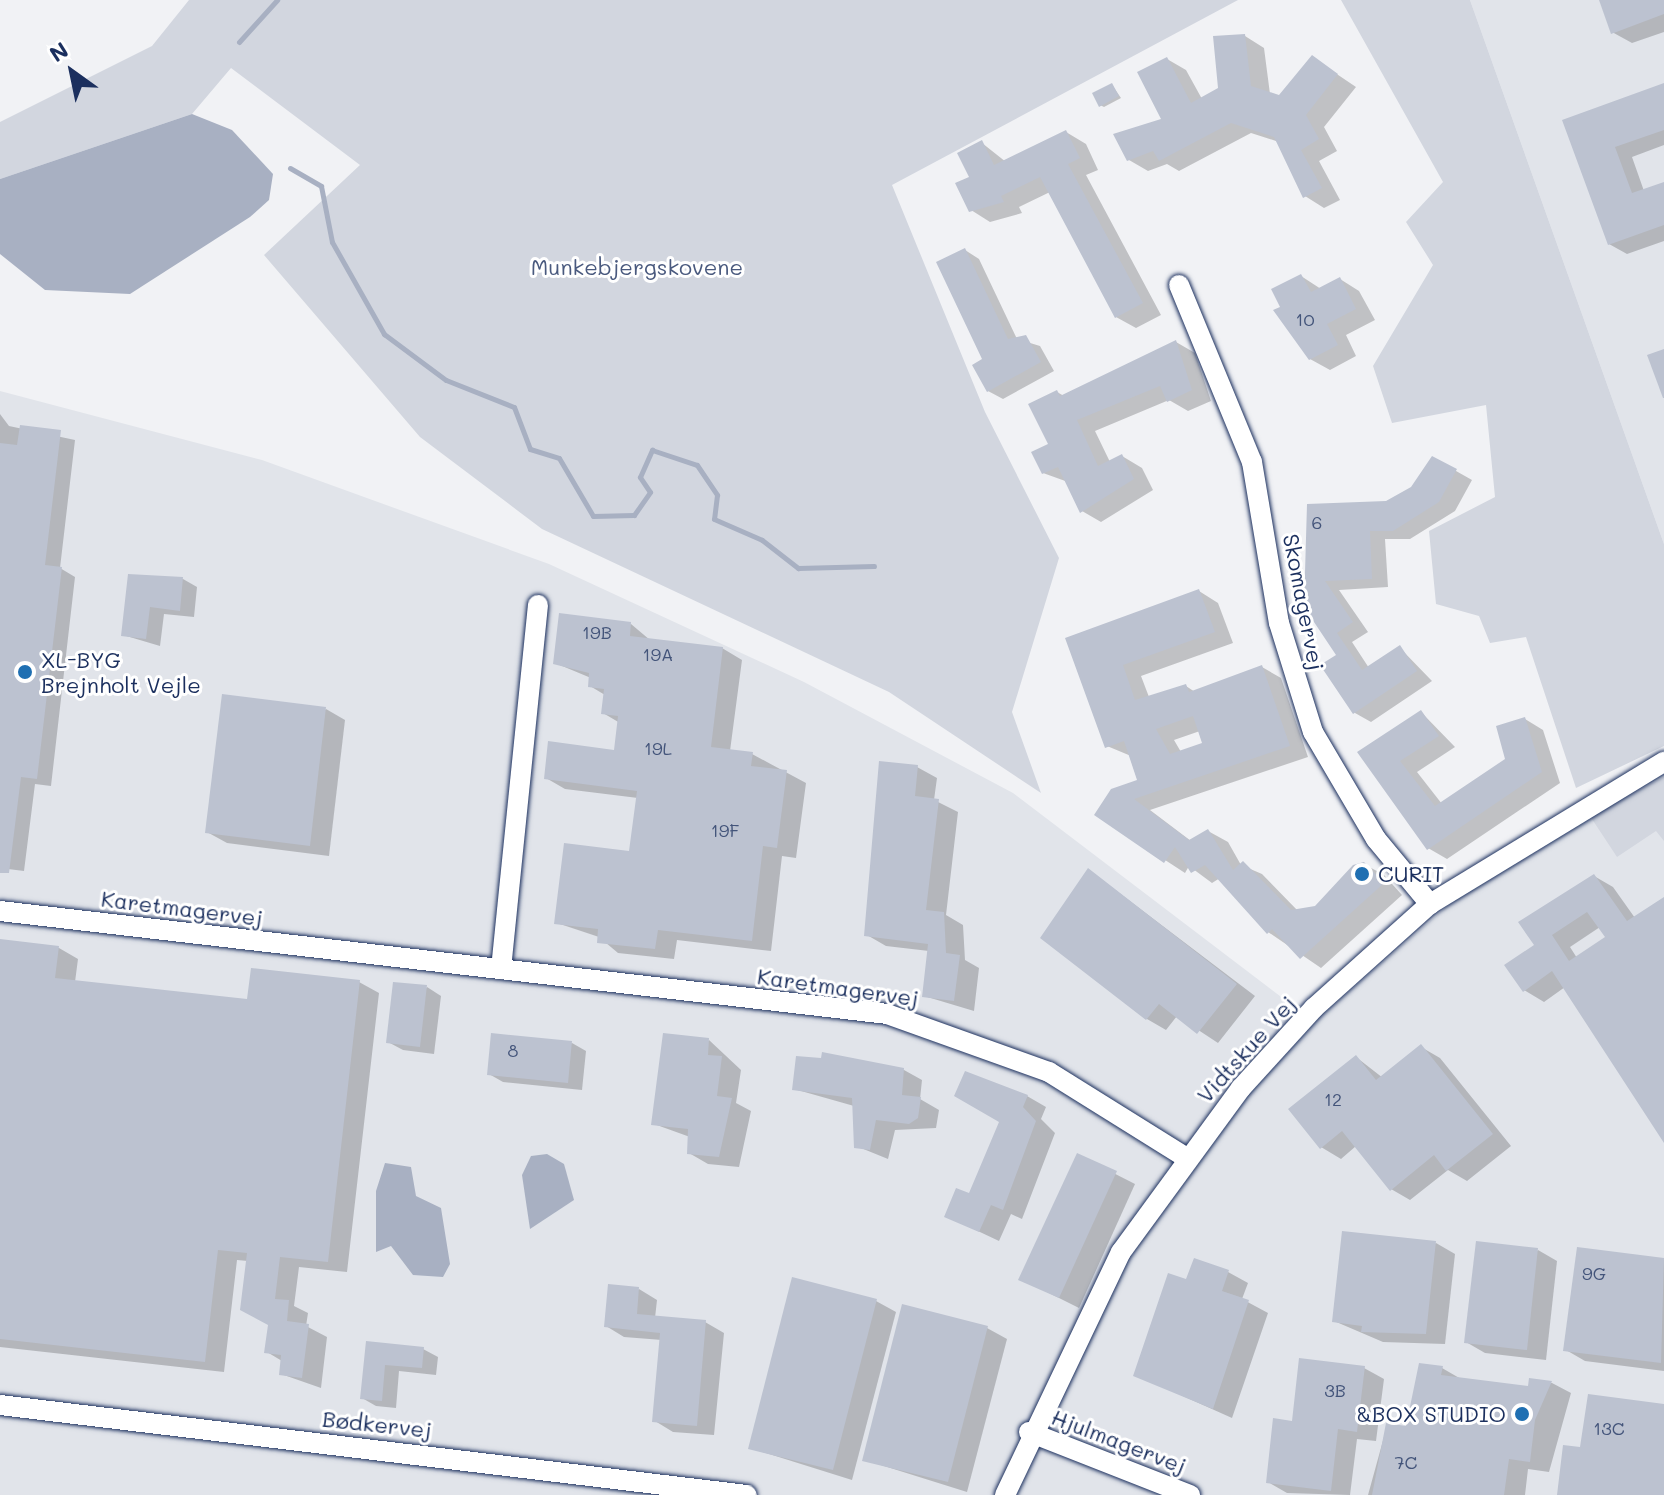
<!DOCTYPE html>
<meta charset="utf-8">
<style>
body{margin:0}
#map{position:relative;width:1664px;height:1495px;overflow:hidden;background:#f1f2f5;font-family:Mali,sans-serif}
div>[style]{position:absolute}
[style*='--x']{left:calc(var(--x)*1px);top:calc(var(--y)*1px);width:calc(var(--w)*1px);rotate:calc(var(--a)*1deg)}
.built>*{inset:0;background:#e1e4ea}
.green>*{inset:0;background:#d2d6df}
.water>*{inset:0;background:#a8b0c2}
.shadow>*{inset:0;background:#0003}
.stream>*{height:5px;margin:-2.5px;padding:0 2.5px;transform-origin:2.5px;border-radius:2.5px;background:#a8b0c2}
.building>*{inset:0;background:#bcc2d0}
.roads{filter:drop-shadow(0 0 2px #1b2f5e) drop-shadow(0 0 2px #1b2f5e)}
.street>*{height:20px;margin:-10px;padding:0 10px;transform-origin:10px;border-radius:10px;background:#fff}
.dots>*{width:22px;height:22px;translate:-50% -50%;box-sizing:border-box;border:4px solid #fff;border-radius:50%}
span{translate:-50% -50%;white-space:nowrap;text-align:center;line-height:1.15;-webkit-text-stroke:6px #fff;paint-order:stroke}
.number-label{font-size:18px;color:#43547a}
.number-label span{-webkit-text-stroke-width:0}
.park-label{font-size:22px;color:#49597e}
.street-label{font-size:22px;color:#1b2f5e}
.poi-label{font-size:22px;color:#1b2f5e}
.left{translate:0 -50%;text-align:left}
.right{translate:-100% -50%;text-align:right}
.north{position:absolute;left:32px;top:32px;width:80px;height:80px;-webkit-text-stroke:6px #fff;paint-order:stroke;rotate:327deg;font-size:22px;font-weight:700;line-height:32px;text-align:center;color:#1b2f5e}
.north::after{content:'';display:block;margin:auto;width:28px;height:36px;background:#1b2f5e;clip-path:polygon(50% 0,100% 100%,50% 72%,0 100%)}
</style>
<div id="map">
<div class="built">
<i style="clip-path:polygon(1470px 0,1664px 0,1664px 544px)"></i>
<i style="clip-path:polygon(0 391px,262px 460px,549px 564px,804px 682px,1013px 793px,1314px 1022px,1450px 904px,1575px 820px,1664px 774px,1664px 1495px,0 1495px)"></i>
</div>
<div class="green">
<i style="clip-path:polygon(189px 0,1238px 0,892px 185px,985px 412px,1059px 558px,1012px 712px,1041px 793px,889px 692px,542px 529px,420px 437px,264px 255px,360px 165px,231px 68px,192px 114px,0 179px,0 122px,152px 46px)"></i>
<i style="clip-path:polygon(1341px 0,1470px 0,1664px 544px,1664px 746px,1576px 788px,1526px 637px,1490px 643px,1479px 616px,1436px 604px,1429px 531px,1495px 497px,1486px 405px,1392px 423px,1373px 366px,1433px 265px,1406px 222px,1443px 182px)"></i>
<i style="clip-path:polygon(1664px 777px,1664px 841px,1656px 831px,1617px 857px,1590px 816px)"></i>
</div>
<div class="water">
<i style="clip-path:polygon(192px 114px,232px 130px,273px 174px,269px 200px,250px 217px,130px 294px,45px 290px,0 254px,0 179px)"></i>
<i style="clip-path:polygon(547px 1154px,564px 1164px,574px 1200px,530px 1229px,522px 1175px,531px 1156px)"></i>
<i style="clip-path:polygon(385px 1163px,411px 1167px,416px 1196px,441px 1208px,450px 1264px,443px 1277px,413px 1275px,391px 1246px,376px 1252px,376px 1191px)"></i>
</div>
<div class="shadow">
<i style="clip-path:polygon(1601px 0,1664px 0,1664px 32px,1632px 43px,1612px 32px)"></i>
<i style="clip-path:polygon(1245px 36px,1264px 48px,1270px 94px,1280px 98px,1313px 58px,1356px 87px,1324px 127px,1337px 151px,1319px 161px,1340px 200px,1324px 208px,1305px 196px,1279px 142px,1251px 133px,1179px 171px,1167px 164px,1148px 171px,1129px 160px,1164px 120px,1167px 59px,1186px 70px,1202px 99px,1220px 89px)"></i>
<i style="clip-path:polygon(1112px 85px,1121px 98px,1104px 107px,1100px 105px)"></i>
<i style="clip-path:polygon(1664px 85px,1664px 145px,1632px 157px,1644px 191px,1664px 184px,1664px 241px,1627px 254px,1609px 244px,1565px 121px)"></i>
<i style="clip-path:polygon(1066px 132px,1086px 144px,1098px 170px,1086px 175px,1161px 315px,1136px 328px,1116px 317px,1050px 192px,1019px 207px,1022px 213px,990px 222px,971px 210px,982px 143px,1006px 162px)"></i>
<i style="clip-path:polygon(965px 250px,979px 259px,1017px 339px,1040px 346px,1054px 371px,1003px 399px,988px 391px)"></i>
<i style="clip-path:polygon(1301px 276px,1321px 289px,1340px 279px,1359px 291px,1375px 320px,1346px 335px,1356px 356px,1330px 370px,1310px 359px,1283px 307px)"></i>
<i style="clip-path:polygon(1176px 342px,1195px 353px,1211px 401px,1188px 411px,1169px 400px,1095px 431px,1110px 462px,1122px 456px,1142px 468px,1153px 490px,1101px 522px,1082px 511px,1068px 482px,1043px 473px,1057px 392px,1064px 396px)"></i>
<i style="clip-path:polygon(0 414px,9px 426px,75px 440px,60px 568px,75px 577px,51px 786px,35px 784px,24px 871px,0 868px)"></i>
<i style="clip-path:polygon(1433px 458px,1472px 480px,1455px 511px,1410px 539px,1385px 539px,1388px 587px,1339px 590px,1368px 632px,1352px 642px,1369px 668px,1400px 648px,1432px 681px,1371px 722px,1355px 713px,1323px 666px,1339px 655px,1309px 506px,1387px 503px,1412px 488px)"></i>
<i style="clip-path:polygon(130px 576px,183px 579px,197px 587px,194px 617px,164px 614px,160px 646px,123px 635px)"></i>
<i style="clip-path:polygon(evenodd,1199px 591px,1218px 603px,1233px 643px,1141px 676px,1149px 697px,1186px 686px,1195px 692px,1262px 667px,1281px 678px,1308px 757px,1150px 810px,1191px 841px,1208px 831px,1228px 842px,1241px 865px,1262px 874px,1298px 911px,1316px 908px,1364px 864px,1384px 875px,1402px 895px,1321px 968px,1268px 932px,1220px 878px,1212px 883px,1189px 866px,1185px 873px,1096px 815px,1140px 781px,1131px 756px,1107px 746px,1068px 639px,1199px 591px,1200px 731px,1205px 744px,1181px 752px,1174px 740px,1200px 731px)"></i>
<i style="clip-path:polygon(631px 624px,650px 640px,722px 648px,742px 660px,730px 751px,752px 754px,806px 783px,796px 858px,782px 856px,771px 951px,677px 940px,674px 959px,618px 953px,599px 937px,557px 923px,631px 853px,638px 798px,565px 789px,546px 778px,616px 752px,620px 723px,603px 713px,605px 695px,590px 686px,591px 678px,555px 663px)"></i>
<i style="clip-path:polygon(326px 709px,345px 720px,329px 856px,227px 843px,207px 832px)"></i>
<i style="clip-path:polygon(1421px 712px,1455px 747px,1417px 772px,1442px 804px,1508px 760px,1525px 719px,1543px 730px,1560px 783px,1447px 859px,1428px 848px,1360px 753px)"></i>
<i style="clip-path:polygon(917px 767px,937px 778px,934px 800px,958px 812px,946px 915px,963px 925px,965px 960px,979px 968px,974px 1011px,924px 996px,929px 951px,886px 946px,867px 935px)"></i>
<i style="clip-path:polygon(1089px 870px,1255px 996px,1218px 1043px,1177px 1016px,1166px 1030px,1147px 1019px)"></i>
<i style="clip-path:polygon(evenodd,1594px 876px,1613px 887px,1635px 918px,1664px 899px,1664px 1139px,1565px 987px,1544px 1002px,1524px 990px,1537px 946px,1594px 876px,1600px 927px,1608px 938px,1577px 958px,1570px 947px,1600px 927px)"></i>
<i style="clip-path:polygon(0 941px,59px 948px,78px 959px,75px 982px,249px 1002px,359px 982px,379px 993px,347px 1272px,299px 1267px,294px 1306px,308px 1313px,306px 1326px,327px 1337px,321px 1388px,281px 1374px,282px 1361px,267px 1352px,270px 1325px,248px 1261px,237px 1260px,224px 1372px,0 1347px)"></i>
<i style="clip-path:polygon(427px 987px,441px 996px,434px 1054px,403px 1050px,388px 1042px)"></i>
<i style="clip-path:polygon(709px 1040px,741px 1070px,736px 1103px,751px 1111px,739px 1167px,708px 1164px,689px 1153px,690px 1137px,654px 1124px)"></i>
<i style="clip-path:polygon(572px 1043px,586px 1051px,582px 1090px,503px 1082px,489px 1074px)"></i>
<i style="clip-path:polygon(1421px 1047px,1440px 1058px,1511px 1146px,1467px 1181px,1448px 1170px,1410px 1200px,1391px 1189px,1356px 1146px,1341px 1159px,1321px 1147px,1356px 1057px,1383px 1078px)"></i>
<i style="clip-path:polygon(822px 1060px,904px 1070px,922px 1080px,920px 1099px,939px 1110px,936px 1128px,895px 1130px,888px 1159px,856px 1146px,854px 1106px,794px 1089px)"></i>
<i style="clip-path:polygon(1027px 1096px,1046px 1107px,1041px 1119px,1055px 1133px,1022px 1219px,1011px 1214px,999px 1241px,946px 1216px,970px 1195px)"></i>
<i style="clip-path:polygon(1078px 1155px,1135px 1184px,1079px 1308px,1021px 1279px)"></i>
<i style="clip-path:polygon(1436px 1243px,1455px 1254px,1445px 1344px,1383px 1342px,1334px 1321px)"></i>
<i style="clip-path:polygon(1578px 1249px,1664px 1260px,1664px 1371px,1585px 1361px,1566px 1350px)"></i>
<i style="clip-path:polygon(1538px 1250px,1557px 1261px,1546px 1360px,1485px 1353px,1466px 1342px)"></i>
<i style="clip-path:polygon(1228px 1272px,1248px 1283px,1242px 1299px,1268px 1313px,1232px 1418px,1136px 1375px,1188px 1282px)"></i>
<i style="clip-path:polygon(639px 1289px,657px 1300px,655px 1318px,705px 1322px,724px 1333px,714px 1435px,673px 1432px,655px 1421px,662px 1340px,624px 1337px,606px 1326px)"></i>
<i style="clip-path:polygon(876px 1301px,896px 1312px,852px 1480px,750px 1448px)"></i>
<i style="clip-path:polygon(987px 1328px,1007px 1339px,967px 1492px,865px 1460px)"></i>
<i style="clip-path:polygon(367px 1343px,423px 1349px,438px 1357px,436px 1375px,399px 1371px,396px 1408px,376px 1406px,362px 1398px)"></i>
<i style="clip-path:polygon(1364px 1368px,1384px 1379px,1376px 1441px,1357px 1439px,1350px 1495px,1287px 1493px,1268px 1482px,1294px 1423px)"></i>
<i style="clip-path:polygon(1442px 1368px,1461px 1379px,1530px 1388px,1531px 1380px,1552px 1383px,1571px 1393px,1549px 1472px,1528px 1469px,1525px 1495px,1368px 1495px,1387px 1426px,1408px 1428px)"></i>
</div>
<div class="stream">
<i style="--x:239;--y:42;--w:57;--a:-47.9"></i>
<i style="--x:290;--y:168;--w:36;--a:30"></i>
<i style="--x:321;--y:186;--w:57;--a:78.9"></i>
<i style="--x:332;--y:242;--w:106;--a:60.5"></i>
<i style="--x:384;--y:334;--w:77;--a:36.6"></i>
<i style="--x:446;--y:380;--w:73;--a:21.7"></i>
<i style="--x:514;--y:407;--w:45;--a:69.1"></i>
<i style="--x:530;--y:449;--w:30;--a:17"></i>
<i style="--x:559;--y:458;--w:67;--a:59.6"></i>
<i style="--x:593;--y:516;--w:41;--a:-1.4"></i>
<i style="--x:634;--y:515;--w:28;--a:-55"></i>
<i style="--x:650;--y:492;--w:18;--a:-124"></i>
<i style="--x:640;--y:477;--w:30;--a:-66"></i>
<i style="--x:652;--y:450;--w:47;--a:18.4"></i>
<i style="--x:697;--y:465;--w:36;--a:56"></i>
<i style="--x:717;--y:495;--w:24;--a:97"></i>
<i style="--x:714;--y:519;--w:52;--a:23.6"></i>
<i style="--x:762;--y:540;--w:46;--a:37.9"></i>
<i style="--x:798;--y:568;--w:76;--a:-1.5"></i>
</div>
<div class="building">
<i style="clip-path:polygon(1599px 0,1664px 0,1664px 14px,1611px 34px)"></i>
<i style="clip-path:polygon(1245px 34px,1251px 86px,1279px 95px,1312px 55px,1338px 74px,1306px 115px,1319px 139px,1301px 150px,1322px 188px,1303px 198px,1274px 137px,1231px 123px,1159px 161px,1153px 151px,1127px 161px,1113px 134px,1161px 119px,1137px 72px,1167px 57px,1191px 103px,1218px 88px,1213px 36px)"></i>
<i style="clip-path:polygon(1112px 83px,1119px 96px,1099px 107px,1092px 93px)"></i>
<i style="clip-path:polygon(1664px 83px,1664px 130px,1615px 147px,1632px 193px,1664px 182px,1664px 225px,1608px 245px,1562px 120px)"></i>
<i style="clip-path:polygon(1066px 130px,1080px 158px,1068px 164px,1143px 303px,1115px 318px,1040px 177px,1001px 196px,1004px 202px,969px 212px,955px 183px,969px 177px,957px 153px,982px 140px,994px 165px)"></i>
<i style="clip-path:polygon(965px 248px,1008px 339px,1026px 335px,1041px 362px,987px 392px,972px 365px,982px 359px,936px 262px)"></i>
<i style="clip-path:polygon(1301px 274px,1311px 292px,1340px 277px,1356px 309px,1327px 324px,1338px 345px,1309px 360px,1273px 310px,1280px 307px,1271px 289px)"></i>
<i style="clip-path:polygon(1176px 340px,1192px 390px,1167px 402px,1160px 386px,1077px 420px,1098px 466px,1122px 454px,1134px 479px,1080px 513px,1058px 467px,1042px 474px,1031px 452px,1048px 444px,1028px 404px,1057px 390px,1060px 396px)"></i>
<i style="clip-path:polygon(1664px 349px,1664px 398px,1663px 398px,1647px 355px)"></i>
<i style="clip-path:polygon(20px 425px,61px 430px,45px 565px,62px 567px,37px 779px,21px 777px,9px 873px,0 873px,0 443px,17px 445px)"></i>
<i style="clip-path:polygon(1432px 456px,1457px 469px,1439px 502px,1393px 531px,1370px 531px,1372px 579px,1325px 581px,1353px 622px,1337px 633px,1362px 670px,1400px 645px,1417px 671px,1353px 714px,1320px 665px,1336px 655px,1304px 607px,1307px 504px,1386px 501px,1411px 487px)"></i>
<i style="clip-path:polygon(128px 574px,183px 577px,180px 611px,150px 607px,146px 639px,121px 636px)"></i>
<i style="clip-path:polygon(evenodd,1199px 589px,1215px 632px,1123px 665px,1135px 700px,1186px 684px,1189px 692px,1262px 665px,1290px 746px,1134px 799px,1189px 840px,1208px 829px,1233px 870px,1243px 861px,1291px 910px,1315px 906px,1353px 865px,1364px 862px,1384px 883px,1300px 959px,1272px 929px,1267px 934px,1205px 865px,1191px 873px,1175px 847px,1164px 863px,1094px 815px,1111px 789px,1137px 780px,1124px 741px,1105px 748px,1065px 638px,1199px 589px,1193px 716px,1202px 743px,1170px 754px,1156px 729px,1193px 716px)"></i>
<i style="clip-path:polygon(559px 613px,631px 622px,630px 636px,723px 647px,711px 747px,753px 752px,751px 766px,787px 770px,777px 848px,763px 846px,752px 941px,658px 930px,655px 949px,597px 943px,598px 929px,554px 924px,564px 843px,629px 851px,637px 791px,544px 779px,548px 741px,614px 750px,618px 716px,601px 714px,604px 689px,588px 687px,589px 673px,553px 664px)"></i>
<i style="clip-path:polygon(222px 694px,326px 707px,310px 846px,205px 833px)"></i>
<i style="clip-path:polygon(1421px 710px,1439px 736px,1400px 761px,1435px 806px,1505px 759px,1496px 726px,1525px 717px,1542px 772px,1427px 850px,1357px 752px)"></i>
<i style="clip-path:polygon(879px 761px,918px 765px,915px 796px,939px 799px,926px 910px,944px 912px,946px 953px,960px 955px,954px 1001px,922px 997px,928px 944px,864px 936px)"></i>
<i style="clip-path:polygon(1088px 868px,1237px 984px,1197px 1034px,1159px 1004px,1146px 1020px,1040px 938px)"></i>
<i style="clip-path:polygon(evenodd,1594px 874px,1627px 921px,1664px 897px,1664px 1143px,1552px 971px,1523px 992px,1504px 965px,1534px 945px,1518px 922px,1594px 874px,1587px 912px,1605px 937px,1569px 961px,1552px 935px,1587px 912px)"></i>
<i style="clip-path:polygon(0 939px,59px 946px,55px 978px,247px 999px,251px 968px,360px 980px,328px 1262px,280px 1257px,275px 1299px,289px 1300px,287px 1321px,309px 1324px,302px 1378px,279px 1375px,281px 1355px,264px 1353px,268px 1325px,240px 1310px,247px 1253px,218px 1250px,205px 1362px,0 1339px)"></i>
<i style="clip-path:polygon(393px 982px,427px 985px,420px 1047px,386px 1043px)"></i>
<i style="clip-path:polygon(491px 1033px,572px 1041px,568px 1083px,487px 1075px)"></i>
<i style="clip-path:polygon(663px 1033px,709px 1038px,708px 1055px,722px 1056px,717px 1096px,732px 1098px,719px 1157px,687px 1154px,688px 1129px,651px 1125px)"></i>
<i style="clip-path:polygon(1421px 1044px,1493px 1134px,1446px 1171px,1434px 1155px,1390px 1191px,1342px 1131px,1320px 1149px,1288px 1109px,1356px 1055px,1376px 1080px)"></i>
<i style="clip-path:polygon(822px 1052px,904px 1068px,902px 1095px,921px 1097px,918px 1118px,909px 1124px,876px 1120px,870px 1150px,854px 1148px,852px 1098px,792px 1090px,796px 1056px,821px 1058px)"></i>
<i style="clip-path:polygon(965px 1071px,1028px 1095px,1023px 1107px,1036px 1121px,1003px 1210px,991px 1205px,979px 1232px,944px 1217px,956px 1188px,969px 1193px,999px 1122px,954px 1096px)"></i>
<i style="clip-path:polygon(1077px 1153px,1117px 1171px,1059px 1298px,1018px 1280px)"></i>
<i style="clip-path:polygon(1342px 1231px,1436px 1241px,1426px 1334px,1361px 1332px,1362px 1326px,1332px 1322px)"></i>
<i style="clip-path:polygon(1476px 1241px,1538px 1248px,1527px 1350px,1464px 1343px)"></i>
<i style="clip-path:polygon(1577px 1247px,1664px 1258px,1661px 1363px,1563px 1351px)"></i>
<i style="clip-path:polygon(1194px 1258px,1229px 1270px,1222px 1291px,1249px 1300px,1213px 1409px,1133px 1376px,1168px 1273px,1186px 1279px)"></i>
<i style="clip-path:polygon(792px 1277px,877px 1299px,833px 1470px,748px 1449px)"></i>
<i style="clip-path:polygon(608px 1284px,639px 1287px,637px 1314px,706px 1320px,697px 1426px,652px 1422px,660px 1333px,604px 1327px)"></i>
<i style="clip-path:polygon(902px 1304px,988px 1326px,948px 1482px,862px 1461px)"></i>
<i style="clip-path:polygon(366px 1341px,424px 1347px,422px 1368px,385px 1365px,382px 1401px,360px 1399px)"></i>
<i style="clip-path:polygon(1299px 1358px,1365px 1366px,1357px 1432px,1338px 1429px,1331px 1491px,1266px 1483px,1273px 1418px,1292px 1421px)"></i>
<i style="clip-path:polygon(1419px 1363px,1443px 1366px,1441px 1375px,1528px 1386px,1529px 1378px,1552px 1381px,1535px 1420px,1530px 1462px,1509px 1459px,1504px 1495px,1372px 1495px,1386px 1423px,1406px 1426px)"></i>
<i style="clip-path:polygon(1588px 1394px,1664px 1404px,1664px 1495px,1557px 1495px,1563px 1445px,1580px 1447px)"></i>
</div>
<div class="roads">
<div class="street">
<i style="--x:1179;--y:285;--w:191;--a:67.6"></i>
<i style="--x:1252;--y:462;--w:163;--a:80.5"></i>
<i style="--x:1279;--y:623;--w:114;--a:72.7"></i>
<i style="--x:1313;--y:732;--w:124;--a:59.5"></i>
<i style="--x:1376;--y:839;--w:85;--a:50.3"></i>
<i style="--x:0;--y:911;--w:893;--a:6.62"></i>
<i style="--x:887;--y:1014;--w:172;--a:19.7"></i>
<i style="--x:1049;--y:1072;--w:160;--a:32"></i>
<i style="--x:501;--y:969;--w:366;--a:-84.2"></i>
<i style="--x:0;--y:1405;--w:752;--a:6.87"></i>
<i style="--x:1029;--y:1432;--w:173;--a:21.4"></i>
<i style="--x:1005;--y:1495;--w:269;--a:-64.5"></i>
<i style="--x:1121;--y:1252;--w:203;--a:-53.8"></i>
<i style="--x:1241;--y:1088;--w:108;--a:-47.6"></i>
<i style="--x:1314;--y:1008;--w:156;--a:-41.9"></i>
<i style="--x:1430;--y:904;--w:274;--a:-31.3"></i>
</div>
</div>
<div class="dots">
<i style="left:25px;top:672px;background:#1f6fb2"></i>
<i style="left:1362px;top:874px;background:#1f6fb2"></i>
<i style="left:1522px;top:1414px;background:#1f6fb2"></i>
</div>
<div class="number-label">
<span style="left:1305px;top:319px">10</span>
<span style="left:1317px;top:522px">6</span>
<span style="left:597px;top:632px">19B</span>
<span style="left:658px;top:654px">19A</span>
<span style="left:658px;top:748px">19L</span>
<span style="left:725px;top:830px">19F</span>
<span style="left:513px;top:1050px">8</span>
<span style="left:1333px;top:1099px">12</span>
<span style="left:1594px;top:1273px">9G</span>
<span style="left:1335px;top:1390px">3B</span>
<span style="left:1609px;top:1428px">13C</span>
<span style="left:1406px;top:1462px">7C</span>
</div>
<div class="park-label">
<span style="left:637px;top:267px">Munkebjergskovene</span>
</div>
<div class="street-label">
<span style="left:1304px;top:602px;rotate:79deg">Skomagervej</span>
<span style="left:182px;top:908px;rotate:7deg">Karetmagervej</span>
<span style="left:838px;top:987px;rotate:8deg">Karetmagervej</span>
<span style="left:1246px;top:1049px;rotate:-48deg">Vidtskue Vej</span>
<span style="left:377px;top:1424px;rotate:6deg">Bødkervej</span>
<span style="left:1119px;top:1441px;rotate:21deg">Hjulmagervej</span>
</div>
<div class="poi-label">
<span class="left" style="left:41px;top:672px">XL-BYG<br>Brejnholt Vejle</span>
<span class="left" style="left:1378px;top:874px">CURIT</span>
<span class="right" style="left:1506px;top:1414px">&amp;BOX STUDIO</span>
</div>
<div class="north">N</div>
</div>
